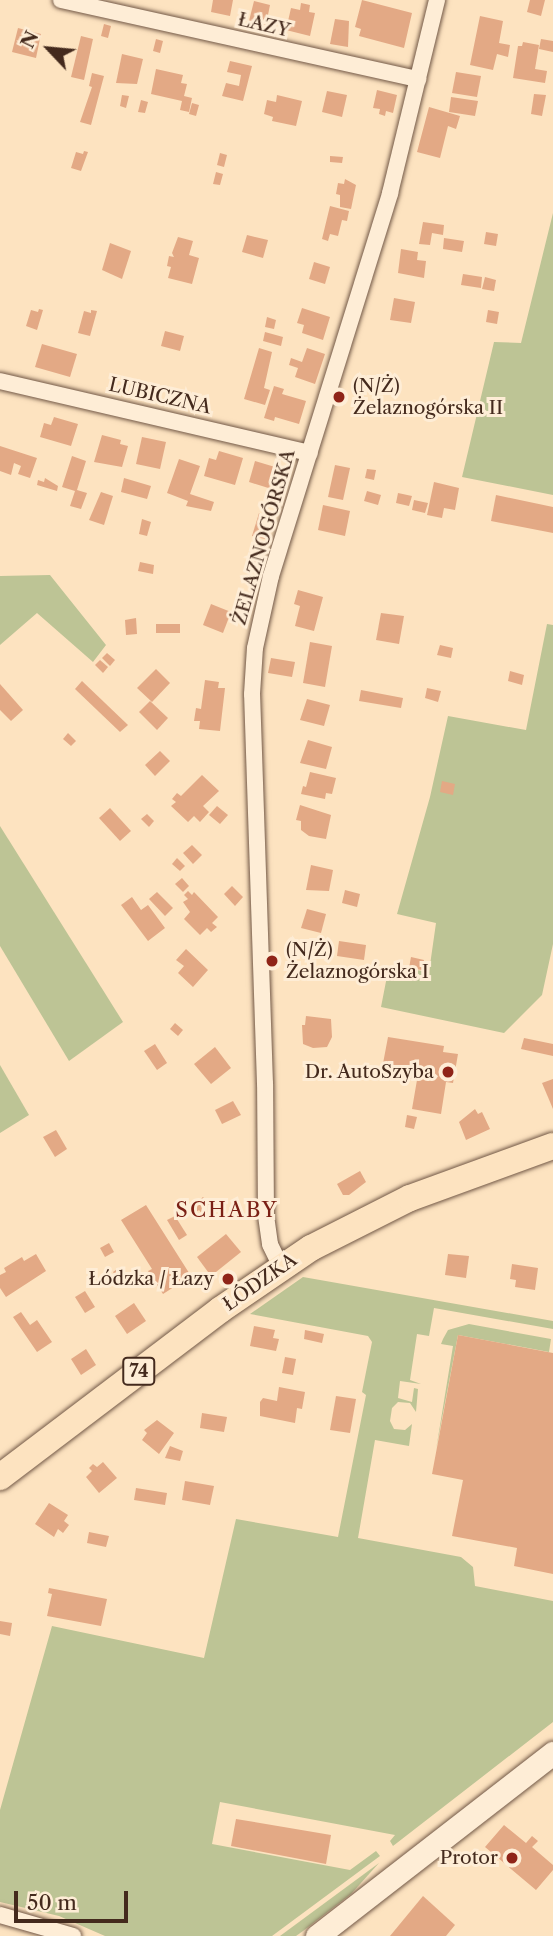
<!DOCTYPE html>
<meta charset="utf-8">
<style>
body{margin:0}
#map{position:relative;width:553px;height:1936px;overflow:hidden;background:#fde3c0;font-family:"Libre Caslon Text",serif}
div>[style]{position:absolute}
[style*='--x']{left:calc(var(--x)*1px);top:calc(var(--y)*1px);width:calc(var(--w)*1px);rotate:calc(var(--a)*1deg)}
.green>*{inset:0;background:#bdc495}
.building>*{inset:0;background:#e3a985}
.roads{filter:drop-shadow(0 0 2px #725846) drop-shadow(0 0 2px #725846)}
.street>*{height:16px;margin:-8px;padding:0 8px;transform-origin:8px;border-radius:8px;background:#feedd6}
.secondary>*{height:23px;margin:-11.5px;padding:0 11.5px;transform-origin:11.5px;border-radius:11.5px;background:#feedd6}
.primary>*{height:26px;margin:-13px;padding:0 13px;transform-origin:13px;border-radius:13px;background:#fde3c0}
.dots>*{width:19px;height:19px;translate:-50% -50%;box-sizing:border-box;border:4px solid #feedd6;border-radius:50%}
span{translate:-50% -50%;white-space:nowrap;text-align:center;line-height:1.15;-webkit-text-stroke:6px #feedd6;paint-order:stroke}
.shield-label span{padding:2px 5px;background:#feedd6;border:2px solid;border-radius:5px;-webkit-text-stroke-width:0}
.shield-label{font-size:18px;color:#442a1d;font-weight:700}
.street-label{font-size:19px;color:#442a1d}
.poi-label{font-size:19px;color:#442a1d}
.left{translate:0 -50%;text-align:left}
.right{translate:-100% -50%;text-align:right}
.neighbourhood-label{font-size:21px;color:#7a1f14;letter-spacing:2px}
.north{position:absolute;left:14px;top:14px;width:70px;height:70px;-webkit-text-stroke:5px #feedd6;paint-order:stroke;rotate:296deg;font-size:19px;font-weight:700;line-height:28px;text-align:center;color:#442a1d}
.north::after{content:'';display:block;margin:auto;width:24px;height:32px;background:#442a1d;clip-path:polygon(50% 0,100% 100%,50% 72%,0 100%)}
.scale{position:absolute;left:14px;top:1891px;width:114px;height:32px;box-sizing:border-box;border:4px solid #442a1d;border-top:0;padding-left:9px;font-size:21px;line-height:24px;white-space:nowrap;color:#442a1d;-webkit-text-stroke:5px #feedd6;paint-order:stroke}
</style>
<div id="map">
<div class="green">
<i style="clip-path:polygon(553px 213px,553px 495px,462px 477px,494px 342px,521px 343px)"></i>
<i style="clip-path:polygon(50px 575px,106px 645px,93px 662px,37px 613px,0 645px,0 576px)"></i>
<i style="clip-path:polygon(547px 624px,553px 625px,553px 944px,542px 995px,504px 1033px,381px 1007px,389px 966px,429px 972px,436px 923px,397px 914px,430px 797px,448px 716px,526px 730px)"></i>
<i style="clip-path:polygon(0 826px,123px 1022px,69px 1061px,0 946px)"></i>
<i style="clip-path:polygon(0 1065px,29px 1115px,0 1133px)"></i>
<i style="clip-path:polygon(303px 1277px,553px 1321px,553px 1329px,434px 1308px,429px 1336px,417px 1334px,410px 1380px,421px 1384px,400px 1381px,398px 1398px,412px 1402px,414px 1388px,418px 1389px,416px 1412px,410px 1403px,398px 1402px,392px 1408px,390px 1421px,394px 1429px,405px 1430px,412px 1424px,409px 1446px,375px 1440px,358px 1538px,461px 1557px,473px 1567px,475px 1586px,553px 1601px,553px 1722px,393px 1846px,390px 1841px,395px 1835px,220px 1802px,212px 1844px,350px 1870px,376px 1851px,380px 1856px,272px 1936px,105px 1936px,59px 1916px,0 1902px,0 1810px,52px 1626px,204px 1658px,236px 1519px,338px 1537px,366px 1395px,362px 1392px,372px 1342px,368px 1336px,250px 1314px)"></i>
<i style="clip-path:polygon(469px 1324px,551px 1339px,549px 1352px,458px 1335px,436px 1450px,453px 1346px,441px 1344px,443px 1339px,448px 1330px)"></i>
<i style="clip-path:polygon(379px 1863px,351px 1894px,303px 1931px,296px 1936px,280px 1936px)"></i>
</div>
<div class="building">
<i style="clip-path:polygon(213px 0,233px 0,230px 16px,211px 12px)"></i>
<i style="clip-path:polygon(362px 0,412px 13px,404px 48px,359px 36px,361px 29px,355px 27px)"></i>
<i style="clip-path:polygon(530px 0,545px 0,541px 16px,527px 12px)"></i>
<i style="clip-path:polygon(254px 1px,270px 5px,266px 25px,249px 21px)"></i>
<i style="clip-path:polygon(301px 3px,310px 5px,309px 12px,315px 13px,310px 36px,286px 30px,291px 8px,300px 10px)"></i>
<i style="clip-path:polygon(480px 16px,503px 21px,499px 43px,510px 45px,508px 57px,497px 54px,493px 70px,470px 65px)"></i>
<i style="clip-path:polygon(335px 19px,349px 21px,348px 47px,330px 44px)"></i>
<i style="clip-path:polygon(104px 24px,111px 26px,108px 38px,101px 36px)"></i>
<i style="clip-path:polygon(18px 28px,41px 34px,36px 58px,12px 52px)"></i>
<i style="clip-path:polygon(81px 36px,93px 39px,84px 80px,71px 77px)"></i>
<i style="clip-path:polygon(156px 39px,163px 41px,160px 53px,153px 51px)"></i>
<i style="clip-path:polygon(541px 39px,553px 41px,553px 52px,539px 49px)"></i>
<i style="clip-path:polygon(523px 42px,539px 45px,535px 69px,547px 71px,545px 83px,513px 78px,518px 46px,522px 46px)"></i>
<i style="clip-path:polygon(122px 54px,143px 59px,137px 84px,116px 83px)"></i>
<i style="clip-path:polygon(230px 61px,252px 66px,243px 101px,222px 96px,226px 83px,239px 86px,241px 75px,227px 72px)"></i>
<i style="clip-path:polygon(156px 69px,183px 75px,181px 83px,187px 84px,184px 96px,192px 98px,189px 112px,180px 110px,182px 101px,151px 94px)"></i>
<i style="clip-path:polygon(456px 72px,481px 76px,477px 97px,452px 93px)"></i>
<i style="clip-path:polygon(92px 73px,104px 76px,91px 125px,80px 122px,92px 87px,89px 86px)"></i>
<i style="clip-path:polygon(377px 90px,397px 95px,393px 113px,386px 111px,385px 116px,379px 114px,380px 109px,373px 108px)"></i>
<i style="clip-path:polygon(327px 91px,347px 95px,342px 117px,322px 112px)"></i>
<i style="clip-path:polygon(534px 94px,546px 95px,542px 116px,531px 114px)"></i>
<i style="clip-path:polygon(122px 95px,129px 96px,126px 108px,120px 106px)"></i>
<i style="clip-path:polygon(277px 95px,302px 101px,296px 126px,272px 121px,273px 117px,264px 114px,267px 100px,276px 102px)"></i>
<i style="clip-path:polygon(451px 97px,478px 101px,475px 116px,449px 112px)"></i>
<i style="clip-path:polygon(141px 100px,148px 102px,145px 113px,138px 112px)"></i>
<i style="clip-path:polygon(192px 103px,199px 105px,196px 116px,189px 114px)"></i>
<i style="clip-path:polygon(429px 107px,460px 116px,456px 129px,448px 126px,440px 158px,417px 152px)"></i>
<i style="clip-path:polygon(84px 151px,88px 152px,81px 171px,71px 168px,76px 152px,83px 154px)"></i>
<i style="clip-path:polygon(220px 153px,227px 155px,224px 167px,217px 165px)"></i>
<i style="clip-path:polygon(330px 156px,343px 157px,342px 163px,330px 162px)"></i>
<i style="clip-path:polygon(216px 172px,223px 174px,220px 185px,213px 184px)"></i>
<i style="clip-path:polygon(345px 179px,356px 185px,351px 209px,340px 207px,340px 195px,336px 194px,338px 183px,344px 184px)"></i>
<i style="clip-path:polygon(330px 206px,349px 211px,347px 221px,342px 220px,338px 236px,330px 234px,328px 241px,322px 239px)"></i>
<i style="clip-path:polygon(423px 222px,444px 225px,443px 235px,432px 233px,430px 245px,419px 244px)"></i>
<i style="clip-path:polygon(486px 232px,498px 234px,496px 246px,484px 244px)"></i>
<i style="clip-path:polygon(247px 235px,268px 240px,263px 258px,242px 252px)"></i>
<i style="clip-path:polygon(178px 237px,193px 241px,189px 255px,199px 258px,192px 284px,168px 278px,171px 267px,167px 266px,169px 256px,174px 257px,172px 253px)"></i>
<i style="clip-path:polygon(444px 238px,464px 241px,462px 252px,443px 249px)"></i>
<i style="clip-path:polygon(110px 243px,131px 251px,122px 279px,102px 270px)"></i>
<i style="clip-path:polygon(401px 249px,418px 252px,417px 260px,426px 261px,424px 278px,398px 273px)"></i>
<i style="clip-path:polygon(314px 262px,330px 267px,325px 284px,309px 279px)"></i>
<i style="clip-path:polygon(463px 274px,482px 277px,481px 288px,461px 285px)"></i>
<i style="clip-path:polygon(485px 277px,496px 280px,494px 291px,482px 289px)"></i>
<i style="clip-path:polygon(394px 298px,415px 302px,411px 323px,390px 320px)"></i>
<i style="clip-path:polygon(302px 308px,330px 317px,323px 340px,302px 333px,304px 325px,297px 323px)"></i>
<i style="clip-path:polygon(39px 309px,43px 310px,37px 330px,26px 326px,31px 310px,38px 312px)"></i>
<i style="clip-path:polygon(91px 310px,97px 311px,90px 336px,78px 333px,84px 311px,91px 313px)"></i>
<i style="clip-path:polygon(488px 310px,499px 312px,497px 324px,486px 322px)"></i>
<i style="clip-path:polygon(267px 317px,276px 320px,274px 329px,265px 327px)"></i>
<i style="clip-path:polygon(165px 331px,184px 336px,180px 351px,161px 346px)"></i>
<i style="clip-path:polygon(265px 332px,283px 337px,281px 346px,263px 341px)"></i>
<i style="clip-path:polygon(42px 344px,77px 354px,70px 377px,35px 367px)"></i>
<i style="clip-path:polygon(259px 348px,272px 352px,264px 388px,270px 390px,265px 405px,244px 399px)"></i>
<i style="clip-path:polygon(307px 348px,325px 354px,315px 384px,295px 377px,298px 368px,289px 365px,291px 358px,302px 362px)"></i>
<i style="clip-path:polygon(274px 386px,284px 389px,282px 394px,306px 401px,299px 424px,275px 417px,274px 421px,264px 418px)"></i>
<i style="clip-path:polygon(54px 417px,78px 424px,71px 446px,40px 437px,44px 423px,51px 425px)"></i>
<i style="clip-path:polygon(102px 435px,121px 440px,120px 444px,128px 446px,122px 467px,94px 462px)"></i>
<i style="clip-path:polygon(142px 437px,166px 442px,160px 469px,136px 464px)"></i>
<i style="clip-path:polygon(0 446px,37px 458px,30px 478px,18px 474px,21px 466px,14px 463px,11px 475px,0 471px)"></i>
<i style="clip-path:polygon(219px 451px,243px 458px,235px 485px,204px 476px,209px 458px,216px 460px)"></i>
<i style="clip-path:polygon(72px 456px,86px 461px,77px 490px,87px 493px,81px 509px,70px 506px,75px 491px,62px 487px)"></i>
<i style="clip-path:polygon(179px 459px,200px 466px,190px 494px,214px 502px,211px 511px,186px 506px,188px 501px,167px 493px)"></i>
<i style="clip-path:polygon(255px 461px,285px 470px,278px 491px,249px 482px)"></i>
<i style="clip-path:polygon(335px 465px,350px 468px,343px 500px,328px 497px)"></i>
<i style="clip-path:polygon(367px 469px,376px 470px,374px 480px,365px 478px)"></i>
<i style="clip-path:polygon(45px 478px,58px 486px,57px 491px,37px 485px,38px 480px,44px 482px)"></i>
<i style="clip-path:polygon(124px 478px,151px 486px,147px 499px,121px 492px)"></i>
<i style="clip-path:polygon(434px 482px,459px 488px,455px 510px,444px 508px,442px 518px,427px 515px)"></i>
<i style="clip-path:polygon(367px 491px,381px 495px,378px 505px,364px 501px)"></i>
<i style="clip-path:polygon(101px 492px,113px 496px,104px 525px,89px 520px)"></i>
<i style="clip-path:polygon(398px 493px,412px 496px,409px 506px,396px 503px)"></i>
<i style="clip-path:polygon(496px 495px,553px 507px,553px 533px,491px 521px)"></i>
<i style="clip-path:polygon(414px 500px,428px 503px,425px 513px,412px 510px)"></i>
<i style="clip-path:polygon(323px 505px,350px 511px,345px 536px,318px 530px)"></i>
<i style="clip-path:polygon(259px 513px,271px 516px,265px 539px,252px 536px)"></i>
<i style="clip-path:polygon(142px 519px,151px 522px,147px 536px,139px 534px)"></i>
<i style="clip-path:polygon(250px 552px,260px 555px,256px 566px,246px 563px)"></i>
<i style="clip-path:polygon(140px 562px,154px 565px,153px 574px,138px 571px)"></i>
<i style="clip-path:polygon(298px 590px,323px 597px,314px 631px,295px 626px,300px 606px,294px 604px)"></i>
<i style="clip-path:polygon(211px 604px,231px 612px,223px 633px,203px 625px)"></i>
<i style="clip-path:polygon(381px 613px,404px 616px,399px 644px,376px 640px)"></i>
<i style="clip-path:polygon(136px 618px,137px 634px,126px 635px,125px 620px)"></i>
<i style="clip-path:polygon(156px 624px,180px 624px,180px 633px,156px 633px)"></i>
<i style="clip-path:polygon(310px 642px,332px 646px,325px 687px,303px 683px)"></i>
<i style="clip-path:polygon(440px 645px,453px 648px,451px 658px,437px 655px)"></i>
<i style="clip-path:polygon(107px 653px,115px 660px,110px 666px,102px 658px)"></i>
<i style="clip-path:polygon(271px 658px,295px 662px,292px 677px,268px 673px)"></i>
<i style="clip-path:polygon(100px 660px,108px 667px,103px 673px,95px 665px)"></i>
<i style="clip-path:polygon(156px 669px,170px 683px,152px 702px,137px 688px)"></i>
<i style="clip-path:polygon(510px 671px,524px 675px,522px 685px,508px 681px)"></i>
<i style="clip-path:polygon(205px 680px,219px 682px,218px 688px,225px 688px,220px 731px,199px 729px,200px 721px,194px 721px,196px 708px,201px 709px)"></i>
<i style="clip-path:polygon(82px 681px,128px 725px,120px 732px,75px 689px)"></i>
<i style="clip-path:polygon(0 684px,23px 710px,11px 721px,0 710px)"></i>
<i style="clip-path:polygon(427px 688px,441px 691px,438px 702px,425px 698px)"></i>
<i style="clip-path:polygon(361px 690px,403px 698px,401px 708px,359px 701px)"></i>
<i style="clip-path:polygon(307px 699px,330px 705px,324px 726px,300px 720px)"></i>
<i style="clip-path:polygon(150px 701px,168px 718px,157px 730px,139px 712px)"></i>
<i style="clip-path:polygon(68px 733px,76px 741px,71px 746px,63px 739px)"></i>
<i style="clip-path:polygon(308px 740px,332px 747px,326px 769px,300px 763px)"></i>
<i style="clip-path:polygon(160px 751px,170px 761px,155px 776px,145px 765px)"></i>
<i style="clip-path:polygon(310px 772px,336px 778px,332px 794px,326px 793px,325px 799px,301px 794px,303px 786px,306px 787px)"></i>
<i style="clip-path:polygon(202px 775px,219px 791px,203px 806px,209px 812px,200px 822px,194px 816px,188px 822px,171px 806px,176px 802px,172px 799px,177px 793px,181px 796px)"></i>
<i style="clip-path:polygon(442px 781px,455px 784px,453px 795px,440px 792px)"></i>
<i style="clip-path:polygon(300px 805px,331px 815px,326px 839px,309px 836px,301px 830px,301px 821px,296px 820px)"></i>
<i style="clip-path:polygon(217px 806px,228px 815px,220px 824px,209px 815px)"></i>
<i style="clip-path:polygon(110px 808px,131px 831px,120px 841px,99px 818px)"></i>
<i style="clip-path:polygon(147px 814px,154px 821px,149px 827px,141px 819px)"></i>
<i style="clip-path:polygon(192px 845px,202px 855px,193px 864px,183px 853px)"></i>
<i style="clip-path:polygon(177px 858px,185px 866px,180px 871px,172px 864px)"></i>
<i style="clip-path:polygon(311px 865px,333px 870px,329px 891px,306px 890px)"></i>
<i style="clip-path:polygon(182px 878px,189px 886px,183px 892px,175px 884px)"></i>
<i style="clip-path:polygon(232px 886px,243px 897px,235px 906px,224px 894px)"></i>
<i style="clip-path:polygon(345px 890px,360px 894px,357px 907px,342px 903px)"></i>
<i style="clip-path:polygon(188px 891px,192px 895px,194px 892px,218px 917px,212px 923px,217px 927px,211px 932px,207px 928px,200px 935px,184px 919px,190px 912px,183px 902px,188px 899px,184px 895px)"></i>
<i style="clip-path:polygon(157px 892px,173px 908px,165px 916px,149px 899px)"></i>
<i style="clip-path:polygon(132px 897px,141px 910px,148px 905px,165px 928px,148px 941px,121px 905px)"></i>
<i style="clip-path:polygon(307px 909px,326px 914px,321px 933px,301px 928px)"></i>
<i style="clip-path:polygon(339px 941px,366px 945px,364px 960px,337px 956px)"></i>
<i style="clip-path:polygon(186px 949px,208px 970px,193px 987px,178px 973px,184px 966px,176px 960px)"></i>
<i style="clip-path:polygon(411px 957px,424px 960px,422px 970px,409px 968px)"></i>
<i style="clip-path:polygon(306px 1016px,331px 1019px,332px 1037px,327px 1047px,313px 1048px,303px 1044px,302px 1025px,305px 1025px)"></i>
<i style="clip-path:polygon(175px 1023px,183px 1030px,178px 1036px,170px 1029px)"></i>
<i style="clip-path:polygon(388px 1037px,444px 1046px,443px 1052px,458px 1054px,453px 1083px,446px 1082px,441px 1114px,412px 1109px,417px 1080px,381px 1074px)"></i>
<i style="clip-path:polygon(524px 1038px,553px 1044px,553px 1056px,521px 1049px)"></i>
<i style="clip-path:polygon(155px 1044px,167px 1063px,157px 1070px,144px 1051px)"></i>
<i style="clip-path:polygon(215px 1047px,231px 1068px,211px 1084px,194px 1064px)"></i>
<i style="clip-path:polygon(553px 1079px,553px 1109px,542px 1083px)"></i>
<i style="clip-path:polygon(233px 1101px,241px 1115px,222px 1124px,215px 1110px)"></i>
<i style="clip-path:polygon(475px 1109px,478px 1114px,482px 1112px,490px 1129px,466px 1140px,459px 1122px)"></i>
<i style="clip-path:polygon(407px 1115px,417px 1117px,414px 1129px,405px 1127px)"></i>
<i style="clip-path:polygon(56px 1130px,67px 1149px,55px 1157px,43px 1137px)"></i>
<i style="clip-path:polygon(360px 1171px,366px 1182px,349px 1195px,343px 1195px,337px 1184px)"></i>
<i style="clip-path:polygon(203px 1197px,208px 1203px,212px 1201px,216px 1206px,203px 1215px,199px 1210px,191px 1216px,187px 1210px)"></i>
<i style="clip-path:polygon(146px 1205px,191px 1276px,163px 1294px,148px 1271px,152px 1269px,121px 1220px)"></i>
<i style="clip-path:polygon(175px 1216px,187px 1235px,179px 1240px,167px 1220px)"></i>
<i style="clip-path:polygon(226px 1234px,241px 1252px,211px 1276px,197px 1257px)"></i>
<i style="clip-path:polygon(109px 1243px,114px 1252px,105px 1257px,100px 1248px)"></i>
<i style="clip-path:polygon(36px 1254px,46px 1271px,6px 1297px,0 1288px,0 1275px,6px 1272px,4px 1268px,22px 1257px,24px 1261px)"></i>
<i style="clip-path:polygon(448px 1254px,469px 1256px,466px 1278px,445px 1275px)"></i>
<i style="clip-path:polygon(512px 1264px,538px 1268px,535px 1290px,515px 1287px,516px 1280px,510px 1279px)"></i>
<i style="clip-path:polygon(120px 1267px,129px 1280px,122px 1285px,113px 1272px)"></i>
<i style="clip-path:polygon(85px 1291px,95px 1307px,85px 1313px,75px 1297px)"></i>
<i style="clip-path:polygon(134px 1303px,146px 1321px,127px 1334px,115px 1316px)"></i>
<i style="clip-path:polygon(21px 1312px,30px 1325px,37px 1320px,52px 1342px,37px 1352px,13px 1317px)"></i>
<i style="clip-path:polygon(254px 1326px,275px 1330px,273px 1338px,279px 1339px,276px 1351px,250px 1346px)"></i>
<i style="clip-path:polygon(305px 1330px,324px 1334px,322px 1343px,304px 1339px)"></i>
<i style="clip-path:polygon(458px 1335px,553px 1353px,553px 1574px,514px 1566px,517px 1548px,452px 1536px,463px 1480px,432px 1474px)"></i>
<i style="clip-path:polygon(86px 1349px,96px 1365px,81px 1375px,71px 1359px)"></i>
<i style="clip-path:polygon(285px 1357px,296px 1359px,293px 1375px,282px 1373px)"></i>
<i style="clip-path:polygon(279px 1387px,305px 1392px,302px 1409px,297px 1408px,295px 1423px,260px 1416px,260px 1402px,263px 1398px,277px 1401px)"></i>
<i style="clip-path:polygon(336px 1396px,356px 1399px,350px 1433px,330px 1430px)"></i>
<i style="clip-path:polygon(202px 1413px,227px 1417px,224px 1432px,200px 1428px)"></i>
<i style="clip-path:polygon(157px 1420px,174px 1433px,159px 1454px,142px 1440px,147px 1433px,144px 1430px)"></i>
<i style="clip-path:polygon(170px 1446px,183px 1451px,180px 1461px,165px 1458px)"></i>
<i style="clip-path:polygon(103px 1462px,117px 1478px,99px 1493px,86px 1477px,92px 1471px,89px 1468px,93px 1464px,97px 1467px)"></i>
<i style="clip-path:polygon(185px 1481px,214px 1486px,210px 1505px,182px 1500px)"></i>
<i style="clip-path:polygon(136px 1488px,167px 1493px,165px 1505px,134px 1500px)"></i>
<i style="clip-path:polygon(49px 1503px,68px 1515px,64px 1521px,69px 1525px,63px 1533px,58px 1529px,54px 1537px,35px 1524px)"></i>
<i style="clip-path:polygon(89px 1532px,109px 1536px,106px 1547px,87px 1543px)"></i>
<i style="clip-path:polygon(49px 1588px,107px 1599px,101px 1626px,47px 1616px,52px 1594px,48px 1593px)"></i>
<i style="clip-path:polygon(0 1621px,12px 1623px,10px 1636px,0 1634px)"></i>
<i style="clip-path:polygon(236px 1819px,331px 1835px,326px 1864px,231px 1846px)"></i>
<i style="clip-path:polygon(504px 1825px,526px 1843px,532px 1836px,538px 1841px,532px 1847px,553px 1865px,553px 1870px,536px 1890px,485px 1847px)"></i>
<i style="clip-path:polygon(423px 1896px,455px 1925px,446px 1936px,390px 1936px)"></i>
</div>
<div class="roads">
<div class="street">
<i style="--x:61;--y:0;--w:366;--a:12.5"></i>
<i style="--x:0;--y:381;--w:318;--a:13.1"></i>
<i style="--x:281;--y:1267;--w:25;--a:-116"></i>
<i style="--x:270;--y:1244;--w:28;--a:-98"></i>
<i style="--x:266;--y:1216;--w:132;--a:-90.4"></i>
<i style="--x:265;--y:1084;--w:390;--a:-91.9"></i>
<i style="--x:252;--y:694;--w:46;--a:-86.3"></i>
<i style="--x:255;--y:648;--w:74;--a:-77.5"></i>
<i style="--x:271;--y:576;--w:401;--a:-72.7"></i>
<i style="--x:390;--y:193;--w:199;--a:-76.3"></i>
<i style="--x:0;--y:1915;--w:76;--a:16"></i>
</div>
<div class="secondary">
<i style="--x:317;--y:1936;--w:299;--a:-37.8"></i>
</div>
<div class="primary">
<i style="--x:0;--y:1477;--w:276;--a:-37.2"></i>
<i style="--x:220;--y:1310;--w:110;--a:-34.3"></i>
<i style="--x:311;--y:1248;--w:111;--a:-26.8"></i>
<i style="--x:410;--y:1198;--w:152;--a:-20"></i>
</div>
</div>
<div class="dots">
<i style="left:339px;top:397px;background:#8f2418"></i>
<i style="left:272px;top:961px;background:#8f2418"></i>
<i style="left:448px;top:1072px;background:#8f2418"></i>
<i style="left:228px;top:1279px;background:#8f2418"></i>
<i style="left:512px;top:1858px;background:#8f2418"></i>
</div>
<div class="shield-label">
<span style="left:139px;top:1371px">74</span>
</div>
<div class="street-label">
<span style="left:264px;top:25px;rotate:13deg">ŁAZY</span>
<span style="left:160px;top:396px;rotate:13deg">LUBICZNA</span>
<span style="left:264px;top:537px;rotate:-74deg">ŻELAZNOGÓRSKA</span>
<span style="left:260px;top:1282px;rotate:-35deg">ŁÓDZKA</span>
</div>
<div class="poi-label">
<span class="left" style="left:353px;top:397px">(N/Ż)<br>Żelaznogórska II</span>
<span class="left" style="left:286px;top:961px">(N/Ż)<br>Żelaznogórska I</span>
<span class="right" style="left:434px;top:1072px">Dr. AutoSzyba</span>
<span class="right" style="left:214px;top:1279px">Łódzka / Łazy</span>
<span class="right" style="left:498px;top:1858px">Protor</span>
</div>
<div class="neighbourhood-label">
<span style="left:227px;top:1210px">SCHABY</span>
</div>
<div class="north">N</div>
<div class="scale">50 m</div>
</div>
